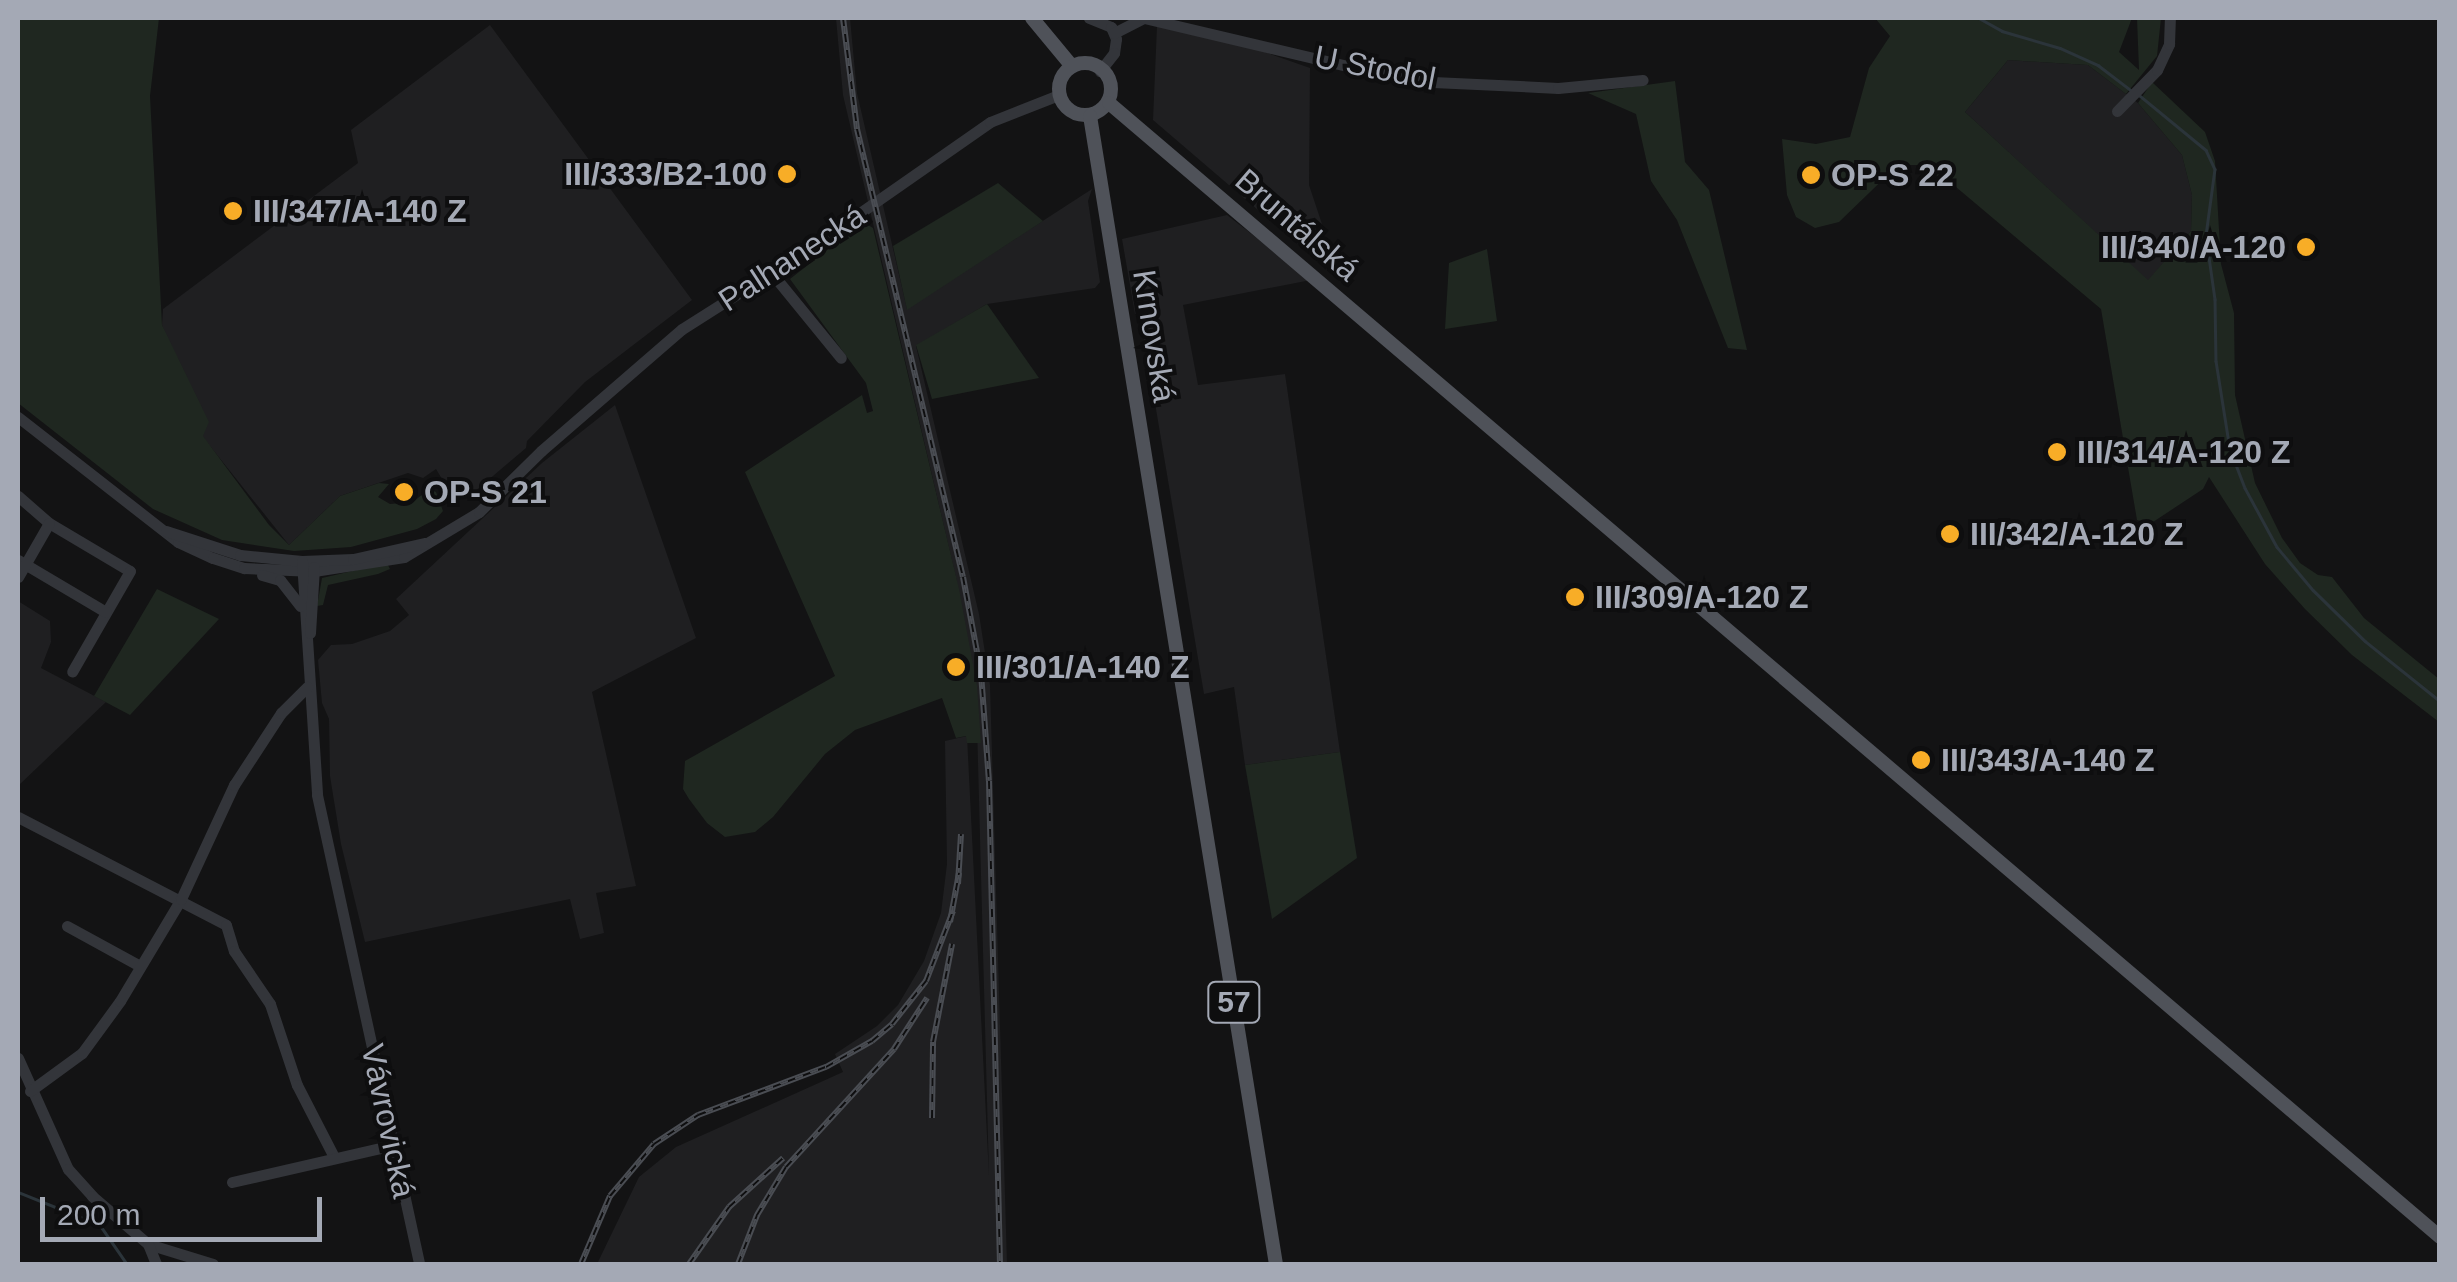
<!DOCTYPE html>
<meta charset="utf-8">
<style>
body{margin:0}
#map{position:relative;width:2457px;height:1282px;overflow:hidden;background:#131314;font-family:Arial,sans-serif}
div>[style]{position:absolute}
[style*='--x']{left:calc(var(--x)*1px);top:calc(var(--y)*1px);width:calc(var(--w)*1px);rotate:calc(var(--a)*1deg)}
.built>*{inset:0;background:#1f1f21}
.green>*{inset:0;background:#1f2720}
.stream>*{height:2.5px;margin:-1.25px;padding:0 1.25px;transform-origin:1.25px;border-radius:1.25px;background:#2b343a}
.minor>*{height:11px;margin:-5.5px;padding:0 5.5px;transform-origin:5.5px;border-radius:5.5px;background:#33353a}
.major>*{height:14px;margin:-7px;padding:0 7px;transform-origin:7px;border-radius:7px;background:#4f5259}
.major>.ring{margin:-7px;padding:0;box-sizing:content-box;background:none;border:14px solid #4f5259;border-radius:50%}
.rail>*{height:6px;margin-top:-3px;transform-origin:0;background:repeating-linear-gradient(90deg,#0e0e0f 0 8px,#4a4d53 0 16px);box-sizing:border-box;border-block:2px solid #4a4d53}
.dots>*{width:28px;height:28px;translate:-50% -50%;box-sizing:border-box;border:5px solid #0e0e0f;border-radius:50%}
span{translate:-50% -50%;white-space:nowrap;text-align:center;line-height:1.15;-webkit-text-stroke:8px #0e0e0f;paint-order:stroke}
.shield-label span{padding:2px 8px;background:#0e0e0f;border:2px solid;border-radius:8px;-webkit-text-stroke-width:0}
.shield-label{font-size:30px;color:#a4a9b5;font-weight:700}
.street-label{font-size:32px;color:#a4a9b5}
.poi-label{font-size:32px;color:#a4a9b5;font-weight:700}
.right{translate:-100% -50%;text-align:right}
.left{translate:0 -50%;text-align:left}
.frame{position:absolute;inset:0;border:20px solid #a4a9b5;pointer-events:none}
.scale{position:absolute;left:40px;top:1197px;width:282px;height:45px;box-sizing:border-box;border:5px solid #a4a9b5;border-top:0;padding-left:12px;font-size:30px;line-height:35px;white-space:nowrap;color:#a4a9b5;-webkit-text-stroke:8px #0e0e0f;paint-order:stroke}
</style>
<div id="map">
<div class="built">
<i style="clip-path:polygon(836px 18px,850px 18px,857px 93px,907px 309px,1092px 189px,1088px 201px,1100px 282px,1095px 288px,987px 304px,916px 346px,979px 614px,990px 685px,1007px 1264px,597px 1264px,639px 1177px,676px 1147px,843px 1072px,835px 1054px,877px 1026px,898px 1005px,924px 961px,941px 913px,947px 864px,945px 741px,967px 736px,989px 1176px,976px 687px,956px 578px,843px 95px)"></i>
<i style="clip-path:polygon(490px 25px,692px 300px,585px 382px,527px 441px,526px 448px,473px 493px,464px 495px,445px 484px,436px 469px,423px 478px,408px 473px,340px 496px,289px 545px,202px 436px,162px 325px,163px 309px,358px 163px,351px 130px)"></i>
<i style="clip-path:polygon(1157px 26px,1239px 43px,1310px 68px,1309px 185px,1322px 224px,1319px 250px,1313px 257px,1153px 120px)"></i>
<i style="clip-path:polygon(2008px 60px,2088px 65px,2138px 103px,2182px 155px,2192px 195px,2191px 231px,2148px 281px,1965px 112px)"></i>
<i style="clip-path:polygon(1227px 215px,1311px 280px,1183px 305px,1198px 385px,1285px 374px,1340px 752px,1245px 765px,1234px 687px,1204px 694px,1140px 314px,1135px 314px,1122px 239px)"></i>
<i style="clip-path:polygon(615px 405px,696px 638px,592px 692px,636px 886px,596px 893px,604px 933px,580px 939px,570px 899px,365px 942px,341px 844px,330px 776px,329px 719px,322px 703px,318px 660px,331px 645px,352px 644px,390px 631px,409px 615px,396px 599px,542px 463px)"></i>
<i style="clip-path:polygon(18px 601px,50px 621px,51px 642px,41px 668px,106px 702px,18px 786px)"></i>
</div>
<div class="green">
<i style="clip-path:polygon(18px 18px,159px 18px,150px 96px,162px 325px,209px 422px,203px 436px,269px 525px,289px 545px,340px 496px,379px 483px,389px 484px,378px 497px,390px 504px,413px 502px,429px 489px,436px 492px,443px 511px,436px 519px,417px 529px,351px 547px,294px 551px,222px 540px,153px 509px,18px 403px)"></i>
<i style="clip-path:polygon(1875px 18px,2132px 18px,2119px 52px,2139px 70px,2137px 18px,2161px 18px,2157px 56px,2126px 94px,2088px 65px,2008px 60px,1965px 112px,2148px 280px,2191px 231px,2192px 195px,2182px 155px,2138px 103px,2152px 82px,2205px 132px,2215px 161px,2221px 264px,2234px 313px,2235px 395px,2255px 483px,2282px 538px,2300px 563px,2318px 575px,2332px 577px,2364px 618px,2439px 679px,2439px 722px,2352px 655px,2305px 609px,2265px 564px,2209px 477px,2203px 489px,2150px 524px,2137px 520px,2101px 309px,1956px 187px,1917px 165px,1898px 165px,1839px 222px,1815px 228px,1796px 217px,1787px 195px,1782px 139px,1816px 144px,1850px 137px,1869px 68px,1890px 36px)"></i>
<i style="clip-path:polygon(1675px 81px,1685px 162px,1709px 190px,1747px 350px,1728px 348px,1677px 220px,1651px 181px,1636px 114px,1588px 93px)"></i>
<i style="clip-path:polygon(998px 183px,1043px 221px,907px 310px,893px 246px)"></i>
<i style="clip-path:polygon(863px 222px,873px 228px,959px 589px,977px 686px,981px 743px,967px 743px,966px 736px,956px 738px,942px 698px,855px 730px,825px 754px,773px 817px,755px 832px,725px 837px,707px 823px,689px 799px,683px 789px,685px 761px,835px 676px,745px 472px,862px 395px,867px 413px,873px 411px,866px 383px,790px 279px)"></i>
<i style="clip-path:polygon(1487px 249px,1497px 321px,1445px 329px,1449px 263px)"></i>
<i style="clip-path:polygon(987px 304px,1039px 378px,932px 399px,916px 345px)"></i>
<i style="clip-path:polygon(387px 563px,390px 569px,378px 574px,328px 585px,323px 605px,317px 606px,322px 578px)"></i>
<i style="clip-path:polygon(157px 589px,219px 619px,130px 715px,94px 696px)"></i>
<i style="clip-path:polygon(1340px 752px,1357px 858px,1272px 919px,1245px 765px)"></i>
</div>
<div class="stream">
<i style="--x:1979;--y:18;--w:26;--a:29"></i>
<i style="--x:2002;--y:31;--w:60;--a:16.3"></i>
<i style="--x:2060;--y:48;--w:42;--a:24.1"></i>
<i style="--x:2098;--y:65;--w:43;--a:37.4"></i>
<i style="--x:2139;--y:95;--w:87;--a:39.4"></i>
<i style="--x:2206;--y:150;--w:21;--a:65"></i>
<i style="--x:2215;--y:169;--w:68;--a:97.7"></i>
<i style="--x:2206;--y:236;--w:64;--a:81.9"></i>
<i style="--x:2215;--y:299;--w:62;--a:89.1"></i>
<i style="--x:2216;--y:361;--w:89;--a:81"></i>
<i style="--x:2230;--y:449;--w:42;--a:69"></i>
<i style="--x:2245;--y:488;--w:67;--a:61.5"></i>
<i style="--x:2277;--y:547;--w:56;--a:50.1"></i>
<i style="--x:2313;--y:590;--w:73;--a:44.4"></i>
<i style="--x:2365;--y:641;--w:96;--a:38.7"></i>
<i style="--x:18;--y:1192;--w:88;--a:21.9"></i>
<i style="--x:100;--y:1225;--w:47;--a:55.3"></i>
</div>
<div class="minor">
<i style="--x:1089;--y:18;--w:24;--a:22"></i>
<i style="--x:1111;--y:27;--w:13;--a:67"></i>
<i style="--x:1116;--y:39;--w:14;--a:98"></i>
<i style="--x:1114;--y:53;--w:23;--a:128"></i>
<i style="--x:1114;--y:33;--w:34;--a:-27"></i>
<i style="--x:1144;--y:18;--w:230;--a:13.3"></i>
<i style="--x:1368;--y:71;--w:66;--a:9.6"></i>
<i style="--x:1433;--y:82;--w:125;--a:2.7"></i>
<i style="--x:1558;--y:88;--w:85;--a:-5.4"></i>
<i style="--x:2117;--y:111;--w:57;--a:-45.7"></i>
<i style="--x:2157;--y:70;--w:29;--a:-65"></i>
<i style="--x:2169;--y:44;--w:26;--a:-88"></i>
<i style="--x:770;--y:271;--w:112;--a:50.8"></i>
<i style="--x:18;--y:417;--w:203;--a:38"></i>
<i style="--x:178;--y:542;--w:38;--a:25"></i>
<i style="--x:213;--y:558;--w:33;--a:18"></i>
<i style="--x:244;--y:568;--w:70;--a:2.5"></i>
<i style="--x:314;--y:571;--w:91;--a:-8.8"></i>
<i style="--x:404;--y:557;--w:87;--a:-31"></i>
<i style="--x:479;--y:512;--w:87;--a:-44.5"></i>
<i style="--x:541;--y:451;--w:186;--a:-40.9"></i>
<i style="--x:682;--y:329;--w:153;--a:-32.4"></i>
<i style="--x:811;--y:247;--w:218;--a:-34.9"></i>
<i style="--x:990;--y:122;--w:76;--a:-21.5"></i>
<i style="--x:18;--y:496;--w:41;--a:41.1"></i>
<i style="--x:49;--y:523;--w:94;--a:30.7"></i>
<i style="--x:130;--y:571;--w:116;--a:119.9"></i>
<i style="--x:166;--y:531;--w:78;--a:18"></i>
<i style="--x:240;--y:555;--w:62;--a:5.5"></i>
<i style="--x:302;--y:561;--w:51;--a:-2.2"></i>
<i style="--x:353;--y:559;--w:74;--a:-12.5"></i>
<i style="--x:18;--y:560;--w:102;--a:30.6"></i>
<i style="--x:302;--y:561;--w:234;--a:86.3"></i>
<i style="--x:317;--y:795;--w:480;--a:77.7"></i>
<i style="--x:262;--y:575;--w:19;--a:16"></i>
<i style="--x:280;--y:580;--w:33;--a:52"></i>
<i style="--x:18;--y:577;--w:62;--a:-60.1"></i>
<i style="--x:310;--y:633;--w:66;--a:-86.5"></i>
<i style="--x:18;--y:817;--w:234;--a:27.4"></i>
<i style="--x:226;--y:925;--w:27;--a:73"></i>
<i style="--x:234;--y:951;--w:64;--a:55.8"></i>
<i style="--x:270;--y:1004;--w:85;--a:71.6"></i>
<i style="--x:297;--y:1085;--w:81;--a:62.8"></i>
<i style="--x:67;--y:926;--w:83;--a:28.7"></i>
<i style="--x:18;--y:1058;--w:122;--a:65.8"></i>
<i style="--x:68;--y:1169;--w:36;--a:48"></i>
<i style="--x:92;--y:1196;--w:74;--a:40.6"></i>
<i style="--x:148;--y:1244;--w:68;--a:17.1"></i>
<i style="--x:30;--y:1091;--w:64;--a:-36.2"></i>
<i style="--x:82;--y:1053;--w:64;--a:-53.8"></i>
<i style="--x:120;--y:1001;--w:119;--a:-59.1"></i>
<i style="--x:181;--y:899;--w:126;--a:-65.1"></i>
<i style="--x:234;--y:785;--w:86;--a:-56.9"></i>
<i style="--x:281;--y:713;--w:37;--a:-45"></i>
<i style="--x:232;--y:1182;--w:165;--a:-12.9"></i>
<i style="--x:148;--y:1244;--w:22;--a:68"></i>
</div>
<div class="major">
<i style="--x:1032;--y:18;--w:61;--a:50.3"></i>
<i class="ring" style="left:1059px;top:63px;width:38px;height:38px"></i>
<i style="--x:1109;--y:103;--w:1749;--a:40.43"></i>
<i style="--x:1090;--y:116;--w:1163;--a:80.8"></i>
</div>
<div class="rail">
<i style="--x:843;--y:18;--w:112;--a:82.8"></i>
<i style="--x:857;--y:129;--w:460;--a:76.7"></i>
<i style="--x:963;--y:577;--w:98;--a:79.4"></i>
<i style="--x:981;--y:673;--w:108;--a:85.8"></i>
<i style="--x:989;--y:781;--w:483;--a:88.7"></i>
<i style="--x:958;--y:884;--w:50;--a:-86.6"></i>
<i style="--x:950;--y:922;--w:50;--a:-79.6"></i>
<i style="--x:932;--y:1118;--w:76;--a:-89.2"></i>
<i style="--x:933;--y:1042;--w:100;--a:-79"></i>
<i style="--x:581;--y:1264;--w:74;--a:-66.9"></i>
<i style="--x:610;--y:1196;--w:68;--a:-49.8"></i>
<i style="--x:654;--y:1144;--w:53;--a:-33.4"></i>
<i style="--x:698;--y:1115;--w:137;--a:-20.6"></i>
<i style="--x:826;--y:1067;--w:53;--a:-29.5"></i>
<i style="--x:872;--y:1041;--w:26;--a:-40"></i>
<i style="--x:892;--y:1024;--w:55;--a:-51.7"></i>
<i style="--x:926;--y:981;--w:75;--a:-68.9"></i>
<i style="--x:689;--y:1264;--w:70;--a:-54.9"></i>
<i style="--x:729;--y:1207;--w:73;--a:-42.2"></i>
<i style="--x:738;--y:1264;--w:53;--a:-68.8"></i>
<i style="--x:757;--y:1215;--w:56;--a:-58.9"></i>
<i style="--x:786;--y:1167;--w:160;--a:-47.5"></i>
<i style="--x:894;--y:1049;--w:61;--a:-57.1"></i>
</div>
<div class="dots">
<i style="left:787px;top:174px;background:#f8ad27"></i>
<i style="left:1811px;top:175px;background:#f8ad27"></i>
<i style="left:233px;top:211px;background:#f8ad27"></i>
<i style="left:2306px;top:247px;background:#f8ad27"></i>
<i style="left:2057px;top:452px;background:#f8ad27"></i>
<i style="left:404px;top:492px;background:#f8ad27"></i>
<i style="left:1950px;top:534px;background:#f8ad27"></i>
<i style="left:1575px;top:597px;background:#f8ad27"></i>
<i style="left:956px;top:667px;background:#f8ad27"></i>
<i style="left:1921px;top:760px;background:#f8ad27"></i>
</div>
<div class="shield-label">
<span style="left:1234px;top:1002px">57</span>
</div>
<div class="street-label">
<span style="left:1375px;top:68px;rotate:11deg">U Stodol</span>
<span style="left:1297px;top:225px;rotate:41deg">Bruntálská</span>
<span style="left:792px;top:258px;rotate:-33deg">Palhanecká</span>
<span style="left:1154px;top:336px;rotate:81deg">Krnovská</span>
<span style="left:388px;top:1121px;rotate:78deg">Vávrovická</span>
</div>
<div class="poi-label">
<span class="right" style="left:767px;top:174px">III/333/B2-100</span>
<span class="left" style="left:1831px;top:175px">OP-S 22</span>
<span class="left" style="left:253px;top:211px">III/347/A-140 Z</span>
<span class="right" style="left:2286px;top:247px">III/340/A-120</span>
<span class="left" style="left:2077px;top:452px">III/314/A-120 Z</span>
<span class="left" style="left:424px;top:492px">OP-S 21</span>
<span class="left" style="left:1970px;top:534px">III/342/A-120 Z</span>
<span class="left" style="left:1595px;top:597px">III/309/A-120 Z</span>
<span class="left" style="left:976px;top:667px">III/301/A-140 Z</span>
<span class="left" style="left:1941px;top:760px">III/343/A-140 Z</span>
</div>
<div class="frame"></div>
<div class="scale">200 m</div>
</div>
